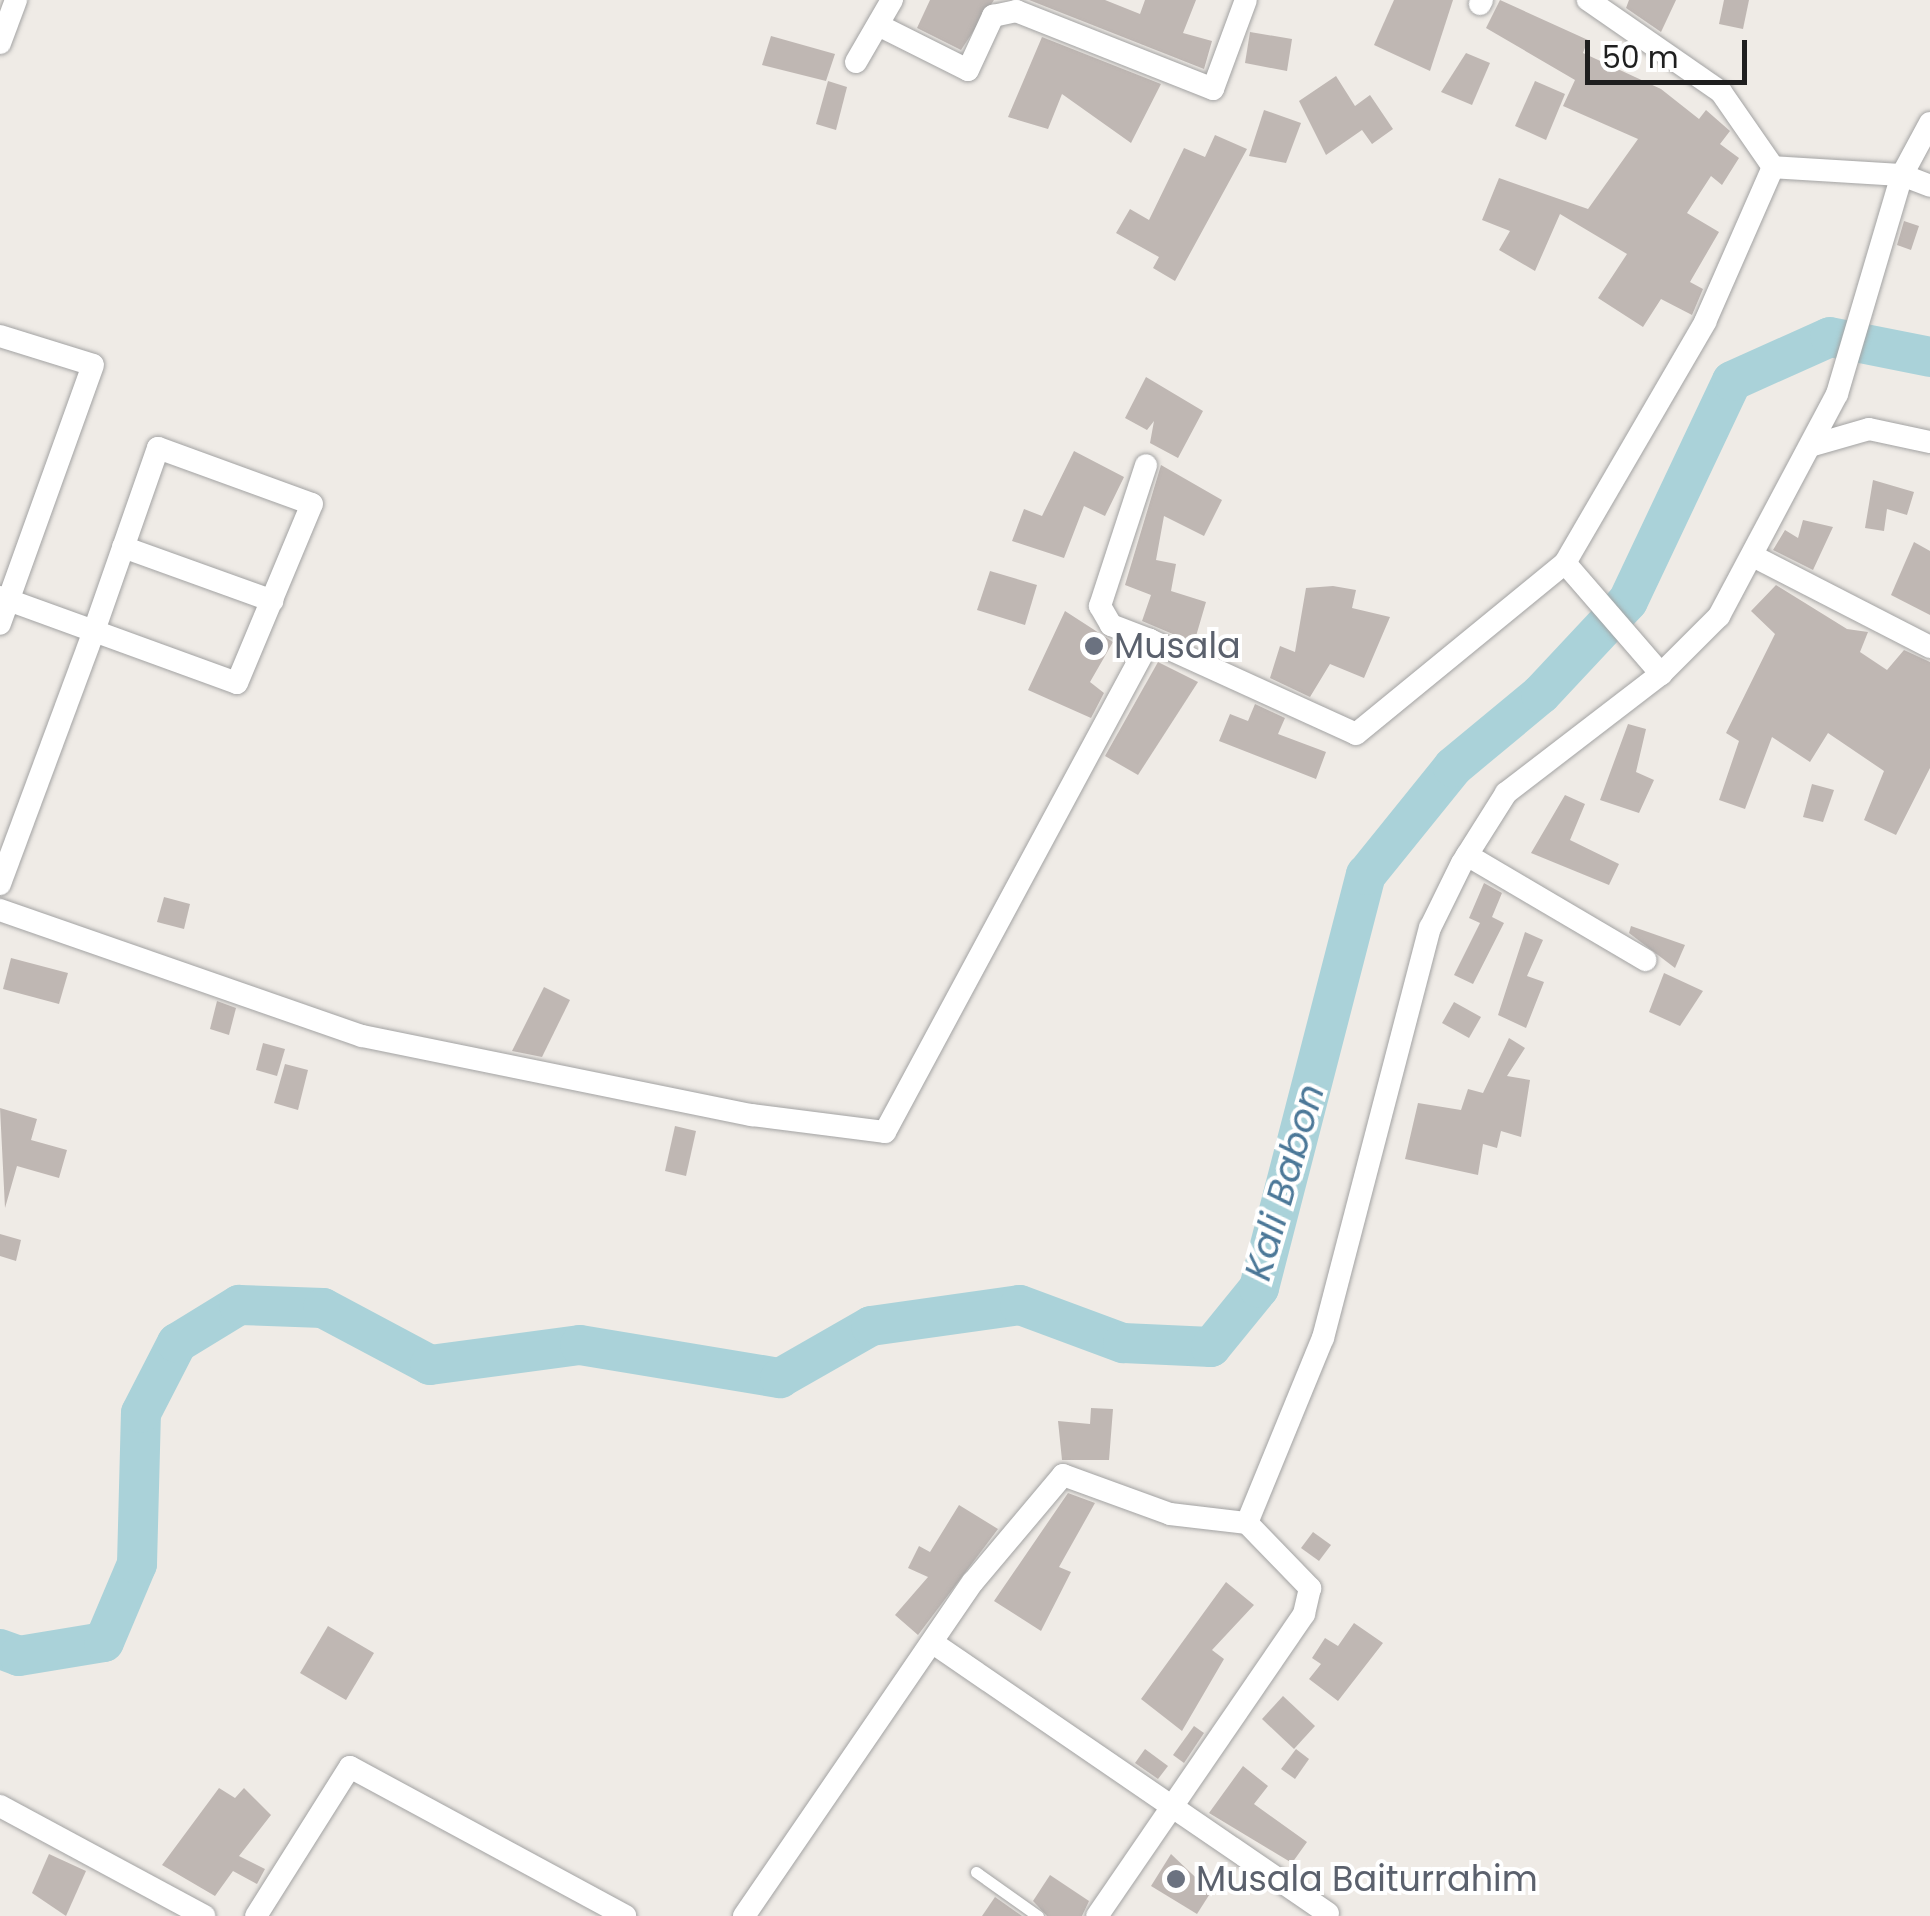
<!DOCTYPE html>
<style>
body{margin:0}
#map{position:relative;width:1930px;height:1916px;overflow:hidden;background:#efebe6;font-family:Poppins,sans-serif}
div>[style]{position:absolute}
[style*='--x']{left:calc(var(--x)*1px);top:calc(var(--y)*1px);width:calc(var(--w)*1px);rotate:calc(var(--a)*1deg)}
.river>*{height:40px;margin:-20px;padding:0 20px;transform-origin:20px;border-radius:20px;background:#aad2d9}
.building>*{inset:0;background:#bfb7b3}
.roads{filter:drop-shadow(0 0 2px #a3a3a3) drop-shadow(0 0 2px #a3a3a3)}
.service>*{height:11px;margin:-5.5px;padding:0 5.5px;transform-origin:5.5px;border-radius:5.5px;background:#fff}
.minor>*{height:22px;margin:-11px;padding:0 11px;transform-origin:11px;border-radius:11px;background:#fff}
.dots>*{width:28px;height:28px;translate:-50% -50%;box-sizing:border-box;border:5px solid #fff;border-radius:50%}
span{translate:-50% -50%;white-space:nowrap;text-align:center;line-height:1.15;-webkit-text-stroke:8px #fff;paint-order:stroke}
.worship-label{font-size:35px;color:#5b616d}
.left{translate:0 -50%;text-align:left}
.water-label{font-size:38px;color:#4c7898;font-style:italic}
.scale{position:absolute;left:1585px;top:40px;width:162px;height:45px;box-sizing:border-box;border:5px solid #1f1f1f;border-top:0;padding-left:12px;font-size:30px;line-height:35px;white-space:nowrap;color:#1f1f1f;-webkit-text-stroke:8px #fff;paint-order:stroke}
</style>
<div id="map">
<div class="river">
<i style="--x:0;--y:1649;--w:20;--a:20"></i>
<i style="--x:19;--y:1656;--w:86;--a:-9.4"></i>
<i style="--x:104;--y:1642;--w:85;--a:-67.1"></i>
<i style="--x:137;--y:1564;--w:151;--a:-88.5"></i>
<i style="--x:141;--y:1413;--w:79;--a:-62.8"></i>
<i style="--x:177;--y:1343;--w:73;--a:-31.5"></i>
<i style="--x:239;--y:1305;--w:84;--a:2"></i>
<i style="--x:323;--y:1308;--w:121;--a:28"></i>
<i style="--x:430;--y:1365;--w:151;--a:-7.6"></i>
<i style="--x:580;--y:1345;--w:203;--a:9.4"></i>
<i style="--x:780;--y:1378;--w:105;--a:-29.7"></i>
<i style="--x:871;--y:1326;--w:150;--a:-8"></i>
<i style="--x:1020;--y:1305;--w:110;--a:20.3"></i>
<i style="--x:1123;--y:1343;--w:88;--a:2.6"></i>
<i style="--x:1211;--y:1347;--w:76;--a:-50.9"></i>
<i style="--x:1259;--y:1288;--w:427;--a:-75.5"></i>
<i style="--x:1366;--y:875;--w:139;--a:-51.1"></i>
<i style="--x:1453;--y:767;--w:114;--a:-39.7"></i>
<i style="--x:1541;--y:694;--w:127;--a:-46.9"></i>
<i style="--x:1628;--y:601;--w:243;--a:-64.7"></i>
<i style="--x:1732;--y:381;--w:107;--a:-24.2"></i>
<i style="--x:1830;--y:337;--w:102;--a:11.3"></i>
</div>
<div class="building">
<i style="clip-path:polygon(930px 0,994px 0,961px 50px,917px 28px)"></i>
<i style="clip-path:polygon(1029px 0,1105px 0,1140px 14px,1145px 0,1196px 0,1183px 33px,1212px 41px,1204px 69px)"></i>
<i style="clip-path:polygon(1394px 0,1453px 0,1430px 71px,1374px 45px)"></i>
<i style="clip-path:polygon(1500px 0,1588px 40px,1583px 53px,1661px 89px,1699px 119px,1706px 110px,1730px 131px,1720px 144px,1739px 158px,1722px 185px,1711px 176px,1687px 213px,1719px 232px,1690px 282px,1703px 289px,1692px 315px,1661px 299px,1643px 327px,1598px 298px,1627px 254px,1560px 214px,1535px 271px,1499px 250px,1510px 231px,1482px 220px,1499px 178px,1588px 209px,1638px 139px,1563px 106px,1575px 80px,1486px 28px)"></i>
<i style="clip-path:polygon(1629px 0,1676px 0,1661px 32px,1626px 8px)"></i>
<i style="clip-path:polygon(1724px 0,1749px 0,1743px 29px,1719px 24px)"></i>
<i style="clip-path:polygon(1250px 32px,1292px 39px,1287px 71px,1245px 63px)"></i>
<i style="clip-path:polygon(771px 36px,835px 54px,826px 81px,762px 65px)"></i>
<i style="clip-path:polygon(1042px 37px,1161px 84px,1131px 143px,1062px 94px,1048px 129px,1008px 117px)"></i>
<i style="clip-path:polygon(1466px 53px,1490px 63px,1472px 105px,1441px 92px)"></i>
<i style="clip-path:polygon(1336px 76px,1355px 106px,1370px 95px,1393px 129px,1372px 144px,1362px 130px,1326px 155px,1299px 101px)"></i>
<i style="clip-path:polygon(828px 81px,847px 87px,836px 130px,816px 124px)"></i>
<i style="clip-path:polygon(1535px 81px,1565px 94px,1546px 140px,1515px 126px)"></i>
<i style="clip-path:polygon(1264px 110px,1301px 123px,1286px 163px,1249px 156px)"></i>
<i style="clip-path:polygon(1215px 135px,1247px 149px,1175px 281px,1153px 268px,1159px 257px,1116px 233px,1130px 209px,1149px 220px,1184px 148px,1205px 157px)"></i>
<i style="clip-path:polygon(1904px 221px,1919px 226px,1911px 250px,1897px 245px)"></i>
<i style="clip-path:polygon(1146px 377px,1203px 411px,1178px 458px,1150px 443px,1154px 421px,1147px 430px,1125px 418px)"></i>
<i style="clip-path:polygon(1074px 451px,1124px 477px,1105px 516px,1084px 506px,1064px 558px,1012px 541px,1024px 509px,1042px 516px)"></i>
<i style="clip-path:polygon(1161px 465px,1222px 500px,1204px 536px,1164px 516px,1156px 560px,1176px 564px,1171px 591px,1206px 602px,1194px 643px,1142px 621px,1151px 595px,1125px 585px)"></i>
<i style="clip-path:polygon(1873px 480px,1914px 492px,1907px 515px,1887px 509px,1884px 531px,1865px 528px)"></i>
<i style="clip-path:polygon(1803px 520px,1833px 527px,1813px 570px,1773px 550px,1785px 530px,1798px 538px)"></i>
<i style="clip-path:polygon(1914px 542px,1930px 551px,1930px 615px,1891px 595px)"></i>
<i style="clip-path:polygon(990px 571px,1037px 585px,1025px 625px,977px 610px)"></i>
<i style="clip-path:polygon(1776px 585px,1847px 629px,1868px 632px,1860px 652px,1887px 670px,1904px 650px,1930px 662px,1930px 768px,1896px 835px,1864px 820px,1884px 771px,1828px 733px,1810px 762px,1772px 737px,1745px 809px,1719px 800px,1739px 741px,1726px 733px,1775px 634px,1751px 611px)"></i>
<i style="clip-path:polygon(1333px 586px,1356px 590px,1352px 608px,1390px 617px,1364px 678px,1330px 664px,1310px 697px,1270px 678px,1280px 646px,1295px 652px,1306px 588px)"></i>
<i style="clip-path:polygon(1065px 611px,1113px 642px,1090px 682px,1104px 693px,1091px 718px,1028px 690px)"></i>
<i style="clip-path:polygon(1158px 662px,1198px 682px,1138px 775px,1105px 756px)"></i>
<i style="clip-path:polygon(1255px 704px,1285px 718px,1278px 734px,1326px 752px,1316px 779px,1219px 741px,1230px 714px,1248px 721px)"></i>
<i style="clip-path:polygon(1628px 724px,1646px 729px,1636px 772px,1654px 780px,1639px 813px,1600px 800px)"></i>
<i style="clip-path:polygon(1812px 784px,1834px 790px,1823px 822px,1803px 817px)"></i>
<i style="clip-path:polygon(1565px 795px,1585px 804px,1570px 840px,1619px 864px,1609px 885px,1531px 853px)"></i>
<i style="clip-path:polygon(1484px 883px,1502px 893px,1492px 917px,1504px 923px,1473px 984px,1454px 975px,1480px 923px,1469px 918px)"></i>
<i style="clip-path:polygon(164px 897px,190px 904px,184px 929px,157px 922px)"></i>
<i style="clip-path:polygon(1631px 926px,1685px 945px,1675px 968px,1629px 933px)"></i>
<i style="clip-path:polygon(1525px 932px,1543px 940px,1527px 976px,1544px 982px,1526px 1028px,1498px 1015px)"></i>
<i style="clip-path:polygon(11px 958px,68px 973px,59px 1004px,3px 989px)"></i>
<i style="clip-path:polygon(1664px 973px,1703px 991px,1680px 1026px,1649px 1012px)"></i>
<i style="clip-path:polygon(544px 987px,570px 1000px,542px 1057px,512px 1051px)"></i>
<i style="clip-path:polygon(217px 1001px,236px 1008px,229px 1035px,210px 1029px)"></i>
<i style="clip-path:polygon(1454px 1002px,1481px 1017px,1469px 1038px,1442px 1023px)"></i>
<i style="clip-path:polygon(1509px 1038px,1525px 1048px,1507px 1076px,1530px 1080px,1521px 1137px,1501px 1131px,1497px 1148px,1483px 1144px,1478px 1175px,1405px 1159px,1418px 1103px,1461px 1110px,1468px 1089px,1483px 1093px)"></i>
<i style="clip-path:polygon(263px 1043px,285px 1049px,277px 1076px,256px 1070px)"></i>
<i style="clip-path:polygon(285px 1064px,308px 1070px,298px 1110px,274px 1103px)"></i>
<i style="clip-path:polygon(0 1108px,37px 1119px,31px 1140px,67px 1150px,59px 1178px,17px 1166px,5px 1208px)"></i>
<i style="clip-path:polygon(675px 1126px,696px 1131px,686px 1176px,665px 1171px)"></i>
<i style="clip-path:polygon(0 1234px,21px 1240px,16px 1261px,0 1256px)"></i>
<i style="clip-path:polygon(1091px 1408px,1113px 1409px,1109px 1460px,1062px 1460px,1058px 1421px,1090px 1424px)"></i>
<i style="clip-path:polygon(1068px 1493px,1095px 1503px,1059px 1567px,1071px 1572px,1041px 1631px,994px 1601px)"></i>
<i style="clip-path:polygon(959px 1505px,998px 1529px,918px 1635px,895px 1615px,928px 1577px,908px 1568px,919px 1546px,930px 1552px)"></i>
<i style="clip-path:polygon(1313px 1532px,1331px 1545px,1319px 1561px,1301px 1548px)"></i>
<i style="clip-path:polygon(1226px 1582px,1254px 1605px,1212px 1650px,1224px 1659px,1182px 1731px,1141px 1699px)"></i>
<i style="clip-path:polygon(1354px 1623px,1383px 1643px,1338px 1701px,1309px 1679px,1321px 1664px,1312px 1658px,1325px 1638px,1338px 1646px)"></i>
<i style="clip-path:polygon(328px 1626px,374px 1653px,346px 1700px,300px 1673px)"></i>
<i style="clip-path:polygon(1283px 1696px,1315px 1726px,1294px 1749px,1262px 1719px)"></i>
<i style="clip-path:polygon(1194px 1726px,1204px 1733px,1184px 1763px,1173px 1755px)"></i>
<i style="clip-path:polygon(1145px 1749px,1168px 1766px,1158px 1779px,1135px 1763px)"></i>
<i style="clip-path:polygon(1296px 1749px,1309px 1759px,1295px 1779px,1281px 1769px)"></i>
<i style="clip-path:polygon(1243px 1766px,1268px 1786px,1254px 1804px,1307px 1842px,1292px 1863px,1209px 1813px)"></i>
<i style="clip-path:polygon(219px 1788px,235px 1798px,244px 1788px,271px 1815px,239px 1856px,265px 1869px,257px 1884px,233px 1871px,215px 1896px,162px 1865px)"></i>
<i style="clip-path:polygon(49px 1854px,86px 1871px,66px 1916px,32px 1893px)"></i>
<i style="clip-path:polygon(1171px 1854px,1211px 1892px,1197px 1914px,1151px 1886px)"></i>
<i style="clip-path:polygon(1050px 1875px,1089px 1901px,1082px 1916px,1047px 1916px,1033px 1901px)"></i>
<i style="clip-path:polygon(995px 1897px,1022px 1916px,982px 1916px)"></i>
</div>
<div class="roads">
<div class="service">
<i style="--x:976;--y:1872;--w:76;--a:35.4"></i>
</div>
<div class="minor">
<i style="--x:1480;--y:4;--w:4;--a:-63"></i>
<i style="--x:882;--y:27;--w:96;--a:26.6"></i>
<i style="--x:968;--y:70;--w:60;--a:-65.2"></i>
<i style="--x:993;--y:16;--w:24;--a:-12"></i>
<i style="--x:1016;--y:11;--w:212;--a:21.6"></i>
<i style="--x:1213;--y:89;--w:95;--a:-69.7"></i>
<i style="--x:0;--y:43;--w:46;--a:-69.6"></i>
<i style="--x:856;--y:62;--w:72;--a:-59.9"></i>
<i style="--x:1930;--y:123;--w:59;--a:118.3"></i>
<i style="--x:1902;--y:175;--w:30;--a:21"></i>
<i style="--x:0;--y:336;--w:97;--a:17.3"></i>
<i style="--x:93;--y:365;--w:275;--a:109.8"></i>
<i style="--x:1810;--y:446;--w:61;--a:-16.1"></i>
<i style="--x:1869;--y:429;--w:62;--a:12"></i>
<i style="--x:123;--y:547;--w:159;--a:19.8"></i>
<i style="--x:1753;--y:556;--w:199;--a:27.2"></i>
<i style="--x:1565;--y:563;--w:279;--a:-59.8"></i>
<i style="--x:1705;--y:322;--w:169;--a:-66.3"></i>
<i style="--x:1773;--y:167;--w:91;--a:-124.7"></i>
<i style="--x:1721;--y:92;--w:162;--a:-145.3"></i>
<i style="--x:0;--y:597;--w:100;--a:19.9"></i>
<i style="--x:94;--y:631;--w:152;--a:20"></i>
<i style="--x:237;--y:683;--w:194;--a:-67.3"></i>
<i style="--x:312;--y:504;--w:164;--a:-160"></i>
<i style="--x:158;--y:448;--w:194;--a:109.3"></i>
<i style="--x:94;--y:631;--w:270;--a:110.4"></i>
<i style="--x:1150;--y:640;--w:226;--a:24.5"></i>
<i style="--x:1356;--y:734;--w:270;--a:-39.3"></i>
<i style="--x:1565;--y:563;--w:147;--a:49.1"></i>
<i style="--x:1467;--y:855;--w:207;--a:30.5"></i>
<i style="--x:0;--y:910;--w:383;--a:19.2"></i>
<i style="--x:362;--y:1036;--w:398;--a:11.5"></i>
<i style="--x:752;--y:1115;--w:134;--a:7.3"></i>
<i style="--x:885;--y:1132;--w:559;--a:-61.69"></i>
<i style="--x:1150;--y:640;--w:42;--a:-159"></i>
<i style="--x:1111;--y:625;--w:22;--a:-120"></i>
<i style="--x:1100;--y:606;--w:148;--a:-71.9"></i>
<i style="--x:1247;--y:1523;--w:200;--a:-67.7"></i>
<i style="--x:1323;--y:1338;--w:424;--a:-75.4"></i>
<i style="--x:1430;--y:928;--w:72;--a:-63.8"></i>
<i style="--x:1462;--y:863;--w:83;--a:-57.8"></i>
<i style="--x:1506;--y:793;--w:195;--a:-37.5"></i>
<i style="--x:1661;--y:674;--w:82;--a:-45"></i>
<i style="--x:1719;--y:616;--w:251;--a:-62"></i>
<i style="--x:1837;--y:394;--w:228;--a:-73.5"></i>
<i style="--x:1902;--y:175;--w:129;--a:-176.5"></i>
<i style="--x:936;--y:1645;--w:475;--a:34.4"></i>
<i style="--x:0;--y:1806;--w:232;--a:28.3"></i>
<i style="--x:256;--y:1916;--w:176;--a:-57.8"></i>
<i style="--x:350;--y:1767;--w:313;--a:28.4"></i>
<i style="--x:744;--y:1916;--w:405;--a:-55.6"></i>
<i style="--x:973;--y:1582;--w:140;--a:-49.9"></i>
<i style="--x:1063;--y:1475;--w:114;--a:20"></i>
<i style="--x:1170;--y:1514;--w:78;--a:6.7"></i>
<i style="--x:1247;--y:1523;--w:91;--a:45.9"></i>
<i style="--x:1310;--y:1588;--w:27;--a:103"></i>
<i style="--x:1304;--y:1614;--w:366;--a:124.4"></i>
</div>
</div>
<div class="dots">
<i style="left:1094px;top:646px;background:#6b7280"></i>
<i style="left:1176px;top:1879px;background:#6b7280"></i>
</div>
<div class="worship-label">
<span class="left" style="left:1114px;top:646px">Musala</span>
<span class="left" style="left:1196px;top:1879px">Musala Baiturrahim</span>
</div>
<div class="water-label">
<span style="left:1284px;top:1182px;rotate:-74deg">Kali Babon</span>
</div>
<div class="scale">50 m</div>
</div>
